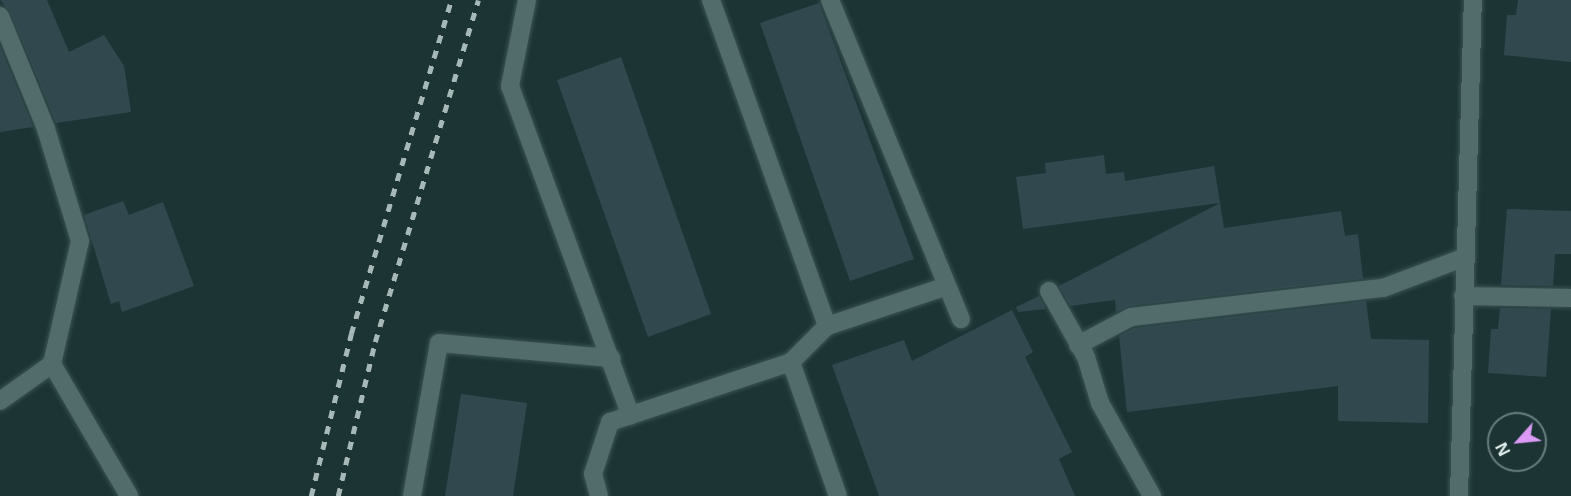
<!DOCTYPE html>
<style>
body{margin:0}
#map{position:relative;width:1571px;height:496px;overflow:hidden;background:#1c3534;font-family:"Noto Sans",sans-serif}
div>[style]{position:absolute}
[style*='--x']{left:calc(var(--x)*1px);top:calc(var(--y)*1px);width:calc(var(--w)*1px);rotate:calc(var(--a)*1deg)}
.building>*{inset:0;background:#31484f}
.roads{filter:drop-shadow(0 0 2px #3b5252) drop-shadow(0 0 2px #3b5252)}
.minor>*{height:18px;margin:-9px;padding:0 9px;transform-origin:9px;border-radius:9px;background:#516c6b}
.rail>*{height:4.5px;margin-top:-2.25px;transform-origin:0;background:repeating-linear-gradient(90deg,#a7b8b8 0 8px,transparent 0 16px)}
span{translate:-50% -50%;white-space:nowrap;text-align:center;line-height:1.15;-webkit-text-stroke:4.5px #1c3534;paint-order:stroke}
.north{position:absolute;left:1487px;top:412px;width:60px;height:60px;box-sizing:border-box;background:#1c3534;border:2px solid #697d7d;border-radius:50%;rotate:243deg;font-size:16px;font-weight:700;line-height:24px;text-align:center;color:#dceaea}
.north::after{content:'';display:block;margin:auto;width:21px;height:27px;background:#da9af6;clip-path:polygon(50% 0,100% 100%,50% 72%,0 100%)}
</style>
<div id="map">
<div class="building">
<i style="clip-path:polygon(0 0,47px 0,69px 52px,104px 35px,124px 66px,131px 112px,56px 123px,10px 12px)"></i>
<i style="clip-path:polygon(1518px 0,1571px 0,1571px 62px,1504px 55px,1507px 15px,1516px 15px)"></i>
<i style="clip-path:polygon(819px 3px,914px 259px,850px 281px,760px 23px)"></i>
<i style="clip-path:polygon(0 46px,33px 127px,0 132px)"></i>
<i style="clip-path:polygon(621px 57px,711px 314px,648px 337px,557px 80px)"></i>
<i style="clip-path:polygon(1104px 155px,1106px 174px,1124px 172px,1125px 181px,1214px 166px,1220px 203px,1023px 229px,1016px 177px,1046px 173px,1045px 163px)"></i>
<i style="clip-path:polygon(123px 201px,129px 215px,163px 202px,194px 286px,122px 312px,119px 301px,111px 304px,84px 215px)"></i>
<i style="clip-path:polygon(1220px 203px,1224px 228px,1341px 211px,1345px 236px,1358px 234px,1363px 279px,1130px 306px,1116px 312px,1115px 300px,1070px 306px,1059px 286px)"></i>
<i style="clip-path:polygon(1507px 209px,1571px 211px,1571px 254px,1555px 254px,1553px 286px,1501px 285px)"></i>
<i style="clip-path:polygon(1039px 296px,1046px 309px,1018px 312px,1016px 307px)"></i>
<i style="clip-path:polygon(1366px 301px,1371px 339px,1429px 340px,1428px 423px,1338px 421px,1338px 386px,1127px 412px,1119px 336px,1134px 328px)"></i>
<i style="clip-path:polygon(1500px 308px,1551px 309px,1546px 377px,1488px 373px,1491px 329px,1498px 329px)"></i>
<i style="clip-path:polygon(1012px 310px,1033px 352px,1025px 357px,1072px 452px,1059px 459px,1075px 496px,879px 496px,832px 365px,904px 340px,912px 361px)"></i>
<i style="clip-path:polygon(461px 394px,527px 403px,513px 496px,445px 496px)"></i>
</div>
<div class="roads">
<div class="minor">
<i style="--x:527;--y:0;--w:88;--a:101.2"></i>
<i style="--x:510;--y:86;--w:351;--a:69.9"></i>
<i style="--x:711;--y:0;--w:346;--a:70.4"></i>
<i style="--x:830;--y:0;--w:345;--a:67.7"></i>
<i style="--x:0;--y:16;--w:122;--a:67.8"></i>
<i style="--x:46;--y:129;--w:117;--a:73.1"></i>
<i style="--x:80;--y:241;--w:126;--a:102.8"></i>
<i style="--x:52;--y:364;--w:153;--a:59.7"></i>
<i style="--x:1049;--y:291;--w:76;--a:60.7"></i>
<i style="--x:1086;--y:357;--w:48;--a:73.1"></i>
<i style="--x:1100;--y:403;--w:107;--a:60.8"></i>
<i style="--x:1463;--y:296;--w:108;--a:1.1"></i>
<i style="--x:1078;--y:345;--w:60;--a:-27.8"></i>
<i style="--x:1131;--y:317;--w:254;--a:-6.6"></i>
<i style="--x:1383;--y:288;--w:85;--a:-20.6"></i>
<i style="--x:791;--y:362;--w:142;--a:70.7"></i>
<i style="--x:0;--y:401;--w:64;--a:-35.4"></i>
<i style="--x:412;--y:496;--w:155;--a:-80"></i>
<i style="--x:439;--y:343;--w:173;--a:5"></i>
<i style="--x:599;--y:496;--w:23;--a:-105"></i>
<i style="--x:593;--y:474;--w:55;--a:-71.9"></i>
<i style="--x:610;--y:422;--w:191;--a:-18.3"></i>
<i style="--x:791;--y:362;--w:51;--a:-45"></i>
<i style="--x:827;--y:326;--w:126;--a:-18.4"></i>
<i style="--x:1459;--y:496;--w:496;--a:-88.4"></i>
</div>
</div>
<div class="rail">
<i style="--x:311;--y:496;--w:167;--a:-76.1"></i>
<i style="--x:351;--y:334;--w:349;--a:-73.3"></i>
<i style="--x:338;--y:496;--w:158;--a:-76.5"></i>
<i style="--x:375;--y:342;--w:357;--a:-73.2"></i>
</div>
<div class="north">N</div>
</div>
